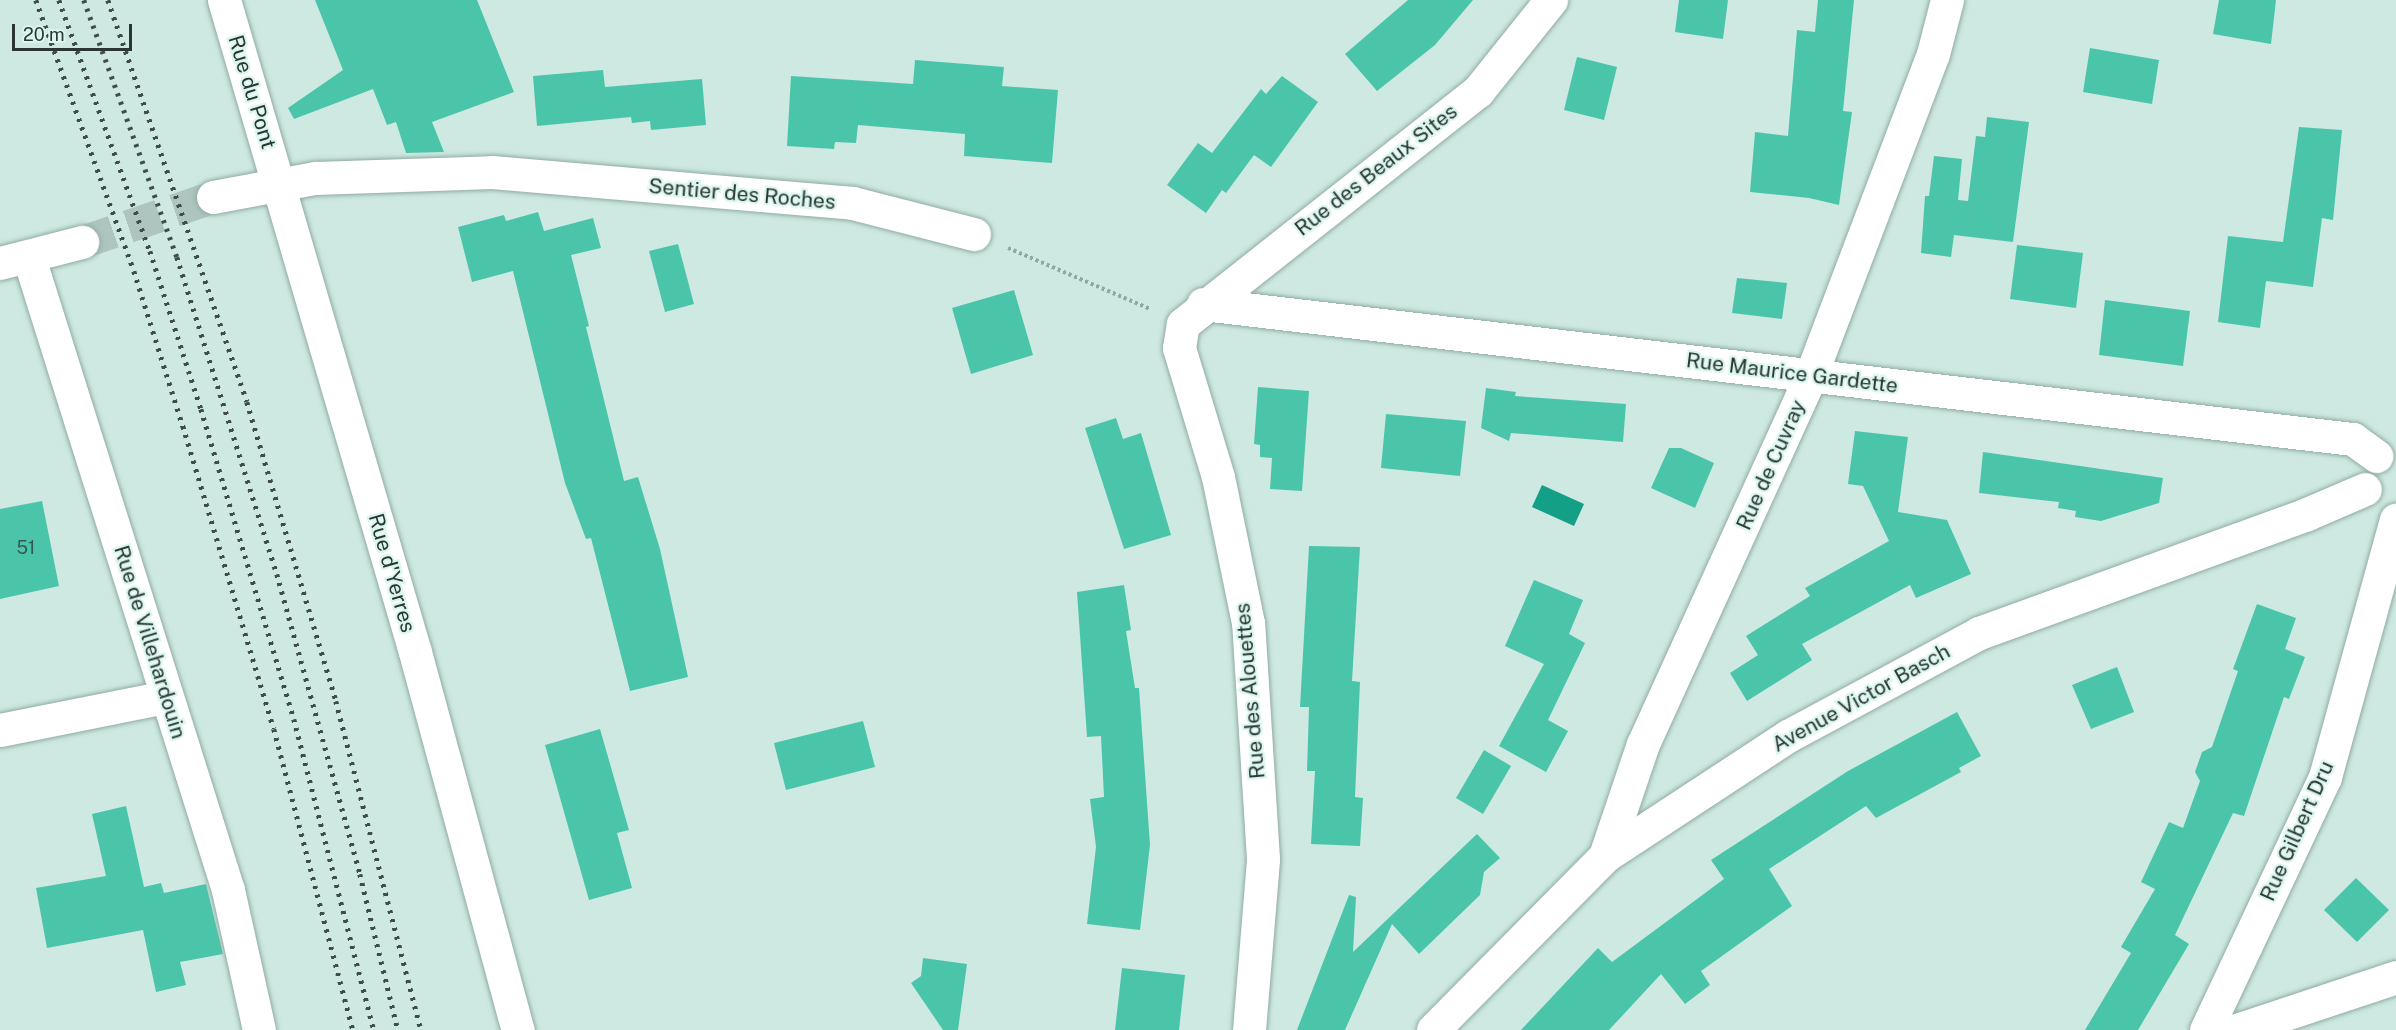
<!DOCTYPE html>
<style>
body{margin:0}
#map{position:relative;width:2396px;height:1030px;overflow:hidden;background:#cde9e1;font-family:"Public Sans",sans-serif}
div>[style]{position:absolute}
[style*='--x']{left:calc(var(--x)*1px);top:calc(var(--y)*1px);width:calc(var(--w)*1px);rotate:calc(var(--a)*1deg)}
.water>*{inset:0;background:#13a087}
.building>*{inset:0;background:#4bc5aa}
.minor-tunnel>*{height:33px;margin-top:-16.5px;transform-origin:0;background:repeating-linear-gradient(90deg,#adc5be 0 33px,transparent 0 49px)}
.path>*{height:4px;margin-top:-2px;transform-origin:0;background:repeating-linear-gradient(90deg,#92a7a1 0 3px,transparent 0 6px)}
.roads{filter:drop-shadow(0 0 2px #91aba3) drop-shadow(0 0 2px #91aba3)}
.minor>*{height:33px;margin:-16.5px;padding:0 16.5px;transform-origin:16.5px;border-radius:16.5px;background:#fff}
.rail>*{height:4.5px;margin-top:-2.25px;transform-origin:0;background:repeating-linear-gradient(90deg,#404c49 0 3px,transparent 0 9px)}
span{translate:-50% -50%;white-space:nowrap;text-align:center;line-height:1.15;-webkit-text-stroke:4.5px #daf6ee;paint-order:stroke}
.number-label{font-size:18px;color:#335950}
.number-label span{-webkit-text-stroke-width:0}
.street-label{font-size:21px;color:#2b3532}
.scale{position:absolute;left:12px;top:24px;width:120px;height:27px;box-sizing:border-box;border:3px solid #2b3532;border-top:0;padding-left:8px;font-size:18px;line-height:21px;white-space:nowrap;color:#2b3532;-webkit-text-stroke:4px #daf6ee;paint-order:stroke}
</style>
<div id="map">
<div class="water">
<i style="clip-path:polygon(1542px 485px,1584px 504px,1574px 526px,1532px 507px)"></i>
</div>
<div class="building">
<i style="clip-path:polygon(315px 0,477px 0,514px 92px,432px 122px,444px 152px,406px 153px,396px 122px,387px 125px,373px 89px,294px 119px,288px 108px,343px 70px)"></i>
<i style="clip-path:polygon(1408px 0,1473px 0,1435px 45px,1377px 91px,1345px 54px)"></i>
<i style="clip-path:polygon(1679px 0,1728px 0,1723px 39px,1675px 32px)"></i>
<i style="clip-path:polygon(1818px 0,1854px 0,1843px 111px,1852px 112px,1839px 205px,1809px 198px,1750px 192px,1755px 132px,1788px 136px,1797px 30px,1815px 32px)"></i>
<i style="clip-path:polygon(2219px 0,2276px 0,2271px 44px,2213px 34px)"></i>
<i style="clip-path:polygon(2090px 48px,2159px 60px,2152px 104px,2083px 92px)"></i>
<i style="clip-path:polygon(1577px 57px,1617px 67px,1604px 120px,1564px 110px)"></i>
<i style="clip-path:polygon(915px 60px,1004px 67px,1002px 86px,1058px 90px,1052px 163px,964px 156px,965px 134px,858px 125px,856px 143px,835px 142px,834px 149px,787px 146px,791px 76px,913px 84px)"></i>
<i style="clip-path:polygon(603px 70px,605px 87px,702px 79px,706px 125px,651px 130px,650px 121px,632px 123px,631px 117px,537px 126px,533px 76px)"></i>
<i style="clip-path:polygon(1282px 76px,1318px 102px,1271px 167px,1254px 155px,1226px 193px,1222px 190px,1206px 213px,1167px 185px,1198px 143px,1212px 153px,1261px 89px,1266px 94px)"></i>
<i style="clip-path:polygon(1987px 117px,2029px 122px,2013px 242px,1954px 235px,1951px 257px,1921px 253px,1925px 196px,1929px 196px,1934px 156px,1962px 159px,1958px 200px,1968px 201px,1976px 136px,1985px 137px)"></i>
<i style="clip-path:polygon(2299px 127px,2342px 130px,2333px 220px,2322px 218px,2313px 287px,2266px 281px,2260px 328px,2218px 322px,2228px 236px,2283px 242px)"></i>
<i style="clip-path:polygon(538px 212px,544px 231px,593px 218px,601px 248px,571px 255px,589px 326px,586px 327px,624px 481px,638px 477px,660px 549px,688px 677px,630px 691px,591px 538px,586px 539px,565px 483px,513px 271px,472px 282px,458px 227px,504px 215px,506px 221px)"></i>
<i style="clip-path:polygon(678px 244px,694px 304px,665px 312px,649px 251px)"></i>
<i style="clip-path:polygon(2017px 245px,2083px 253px,2076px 308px,2010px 299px)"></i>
<i style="clip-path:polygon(1737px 278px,1787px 283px,1782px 319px,1732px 313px)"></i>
<i style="clip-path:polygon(1014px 290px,1033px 355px,971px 374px,952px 308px)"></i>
<i style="clip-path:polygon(2105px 300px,2190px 311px,2183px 366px,2099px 355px)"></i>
<i style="clip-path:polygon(1258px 387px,1309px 391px,1302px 491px,1270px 489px,1272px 458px,1260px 457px,1260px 445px,1254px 444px)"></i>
<i style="clip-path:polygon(1486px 388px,1516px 392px,1515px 396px,1626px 404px,1623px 442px,1511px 433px,1509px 441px,1481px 428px)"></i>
<i style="clip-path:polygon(1386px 414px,1466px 421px,1460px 476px,1381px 468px)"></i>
<i style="clip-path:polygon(1116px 418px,1123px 439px,1141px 433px,1171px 535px,1124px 549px,1085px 428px)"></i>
<i style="clip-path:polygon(1855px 431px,1908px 437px,1898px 512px,1947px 520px,1971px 574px,1916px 598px,1910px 585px,1802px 644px,1812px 660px,1747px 701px,1730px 673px,1758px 655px,1746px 636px,1810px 596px,1805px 588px,1889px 541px,1863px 486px,1848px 484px)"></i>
<i style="clip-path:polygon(1669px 448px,1681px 448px,1714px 463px,1695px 508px,1651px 488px)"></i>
<i style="clip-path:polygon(1983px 452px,2163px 478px,2159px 503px,2101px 521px,2075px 517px,2076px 511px,2058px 508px,2059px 502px,1979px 493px)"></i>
<i style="clip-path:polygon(42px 501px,59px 586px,0 599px,0 509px)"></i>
<i style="clip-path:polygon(1309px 546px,1360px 547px,1352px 681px,1360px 682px,1355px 797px,1363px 798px,1360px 846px,1311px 844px,1315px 771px,1307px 771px,1309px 707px,1300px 707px)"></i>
<i style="clip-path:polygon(1534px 580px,1583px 600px,1569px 634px,1585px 643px,1548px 720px,1568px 731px,1546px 772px,1499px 746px,1544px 664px,1505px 646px)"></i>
<i style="clip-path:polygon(1124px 585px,1131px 630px,1126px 631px,1135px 688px,1139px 688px,1150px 845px,1140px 930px,1087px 924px,1096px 847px,1090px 799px,1104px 797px,1101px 736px,1087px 737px,1077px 592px)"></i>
<i style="clip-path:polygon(2257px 604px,2296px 618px,2285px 649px,2305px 657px,2289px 699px,2284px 697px,2244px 816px,2233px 813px,2175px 935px,2189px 944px,2138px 1030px,2085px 1030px,2131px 953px,2121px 947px,2155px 889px,2141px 882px,2169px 822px,2183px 828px,2200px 781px,2195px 772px,2202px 752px,2212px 747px,2238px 671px,2233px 669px)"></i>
<i style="clip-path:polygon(2117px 667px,2134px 712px,2091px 729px,2072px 685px)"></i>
<i style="clip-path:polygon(1957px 712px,1981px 756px,1959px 768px,1961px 772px,1876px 818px,1866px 806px,1769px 869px,1792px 906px,1701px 971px,1710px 985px,1685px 1004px,1661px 974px,1609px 1030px,1521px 1030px,1598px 948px,1612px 962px,1724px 879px,1711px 860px,1848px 771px)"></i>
<i style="clip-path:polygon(863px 721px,875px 767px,786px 790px,774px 743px)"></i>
<i style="clip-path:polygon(600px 729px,629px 830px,617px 833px,632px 888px,589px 900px,545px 745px)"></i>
<i style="clip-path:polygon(1484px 750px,1511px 766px,1483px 814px,1456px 798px)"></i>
<i style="clip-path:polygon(126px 806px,144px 887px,161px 883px,164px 893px,206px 884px,223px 954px,180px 962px,186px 985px,156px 992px,143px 930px,47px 948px,36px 888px,106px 876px,92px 814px)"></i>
<i style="clip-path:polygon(1477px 834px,1500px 858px,1484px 872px,1480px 895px,1419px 954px,1392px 924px,1345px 1030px,1297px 1030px,1349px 895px,1356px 897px,1353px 952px)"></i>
<i style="clip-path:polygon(2356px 878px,2389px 910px,2357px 942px,2324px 910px)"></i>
<i style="clip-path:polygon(923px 958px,967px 964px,958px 1030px,943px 1030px,911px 983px,921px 976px)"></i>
<i style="clip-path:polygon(1122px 968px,1185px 975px,1179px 1030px,1115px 1030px)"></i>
</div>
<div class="minor-tunnel">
<i style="--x:82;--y:242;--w:139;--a:-19"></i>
</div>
<div class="path">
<i style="--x:1008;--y:248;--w:155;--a:23.2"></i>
</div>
<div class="roads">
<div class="minor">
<i style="--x:224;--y:0;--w:679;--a:73.67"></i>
<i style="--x:415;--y:652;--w:392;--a:74.8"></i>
<i style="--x:213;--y:197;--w:104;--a:-10.6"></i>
<i style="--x:315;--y:178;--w:177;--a:-1.9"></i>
<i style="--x:492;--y:172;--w:362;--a:4.9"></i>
<i style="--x:853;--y:203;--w:125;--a:14.4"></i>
<i style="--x:29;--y:258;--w:663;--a:72.52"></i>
<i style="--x:228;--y:890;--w:143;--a:77.5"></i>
<i style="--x:0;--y:263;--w:85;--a:-14.4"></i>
<i style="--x:1203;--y:304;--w:1158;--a:6.7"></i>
<i style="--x:2353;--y:439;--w:29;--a:36"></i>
<i style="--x:0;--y:730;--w:168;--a:-11.3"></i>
<i style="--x:1605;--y:856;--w:118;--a:-71.3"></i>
<i style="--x:1643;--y:744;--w:405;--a:-65.5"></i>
<i style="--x:1811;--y:375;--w:343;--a:-69.2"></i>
<i style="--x:1933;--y:54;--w:56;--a:-75.5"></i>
<i style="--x:1249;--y:1030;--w:172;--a:-85.3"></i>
<i style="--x:1263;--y:859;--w:236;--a:-93.6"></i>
<i style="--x:1248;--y:623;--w:149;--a:-101.6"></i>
<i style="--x:1218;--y:477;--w:135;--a:-106.8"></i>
<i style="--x:1179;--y:348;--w:24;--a:-81"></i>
<i style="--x:1183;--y:324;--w:376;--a:-38.3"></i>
<i style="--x:1478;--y:91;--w:117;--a:-51.3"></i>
<i style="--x:1433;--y:1030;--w:245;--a:-45.3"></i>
<i style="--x:1605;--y:856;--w:219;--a:-33.3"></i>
<i style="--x:1788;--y:736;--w:217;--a:-28.3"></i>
<i style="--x:1979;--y:633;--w:349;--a:-19.9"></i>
<i style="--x:2307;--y:514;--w:63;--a:-23.3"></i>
<i style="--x:2206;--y:1030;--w:280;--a:-64.8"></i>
<i style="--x:2325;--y:777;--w:267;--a:-74.6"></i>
<i style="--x:2237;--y:1030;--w:168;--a:-18.4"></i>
</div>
</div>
<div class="rail">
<i style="--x:36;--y:0;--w:288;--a:70.1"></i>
<i style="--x:134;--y:271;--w:163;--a:72.5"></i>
<i style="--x:183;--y:426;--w:316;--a:73.3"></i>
<i style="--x:274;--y:729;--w:311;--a:75.3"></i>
<i style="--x:59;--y:0;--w:267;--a:70.1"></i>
<i style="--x:150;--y:251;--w:166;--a:72.1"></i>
<i style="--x:201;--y:409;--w:324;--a:73.3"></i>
<i style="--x:294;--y:719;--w:321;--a:75.6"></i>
<i style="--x:84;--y:0;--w:273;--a:70.1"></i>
<i style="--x:177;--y:257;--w:332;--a:72.5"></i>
<i style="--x:277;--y:574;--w:311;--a:74.5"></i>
<i style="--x:360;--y:874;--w:161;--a:76.3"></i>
<i style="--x:108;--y:0;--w:425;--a:70.9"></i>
<i style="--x:247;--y:402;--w:312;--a:73.4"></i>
<i style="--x:336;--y:701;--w:340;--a:75.5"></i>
</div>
<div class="number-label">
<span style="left:26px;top:548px">51</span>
</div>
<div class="street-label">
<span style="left:252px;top:92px;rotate:73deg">Rue du Pont</span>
<span style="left:1376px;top:170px;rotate:-38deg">Rue des Beaux Sites</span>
<span style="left:742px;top:194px;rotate:5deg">Sentier des Roches</span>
<span style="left:1792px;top:373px;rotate:7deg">Rue Maurice Gardette</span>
<span style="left:1771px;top:465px;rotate:-66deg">Rue de Cuvray</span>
<span style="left:392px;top:573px;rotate:74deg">Rue d'Yerres</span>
<span style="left:150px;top:642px;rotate:73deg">Rue de Villehardouin</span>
<span style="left:1250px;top:691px;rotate:-95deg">Rue des Alouettes</span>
<span style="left:1861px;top:698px;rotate:-29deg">Avenue Victor Basch</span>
<span style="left:2297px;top:831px;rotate:-66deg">Rue Gilbert Dru</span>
</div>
<div class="scale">20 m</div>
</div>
